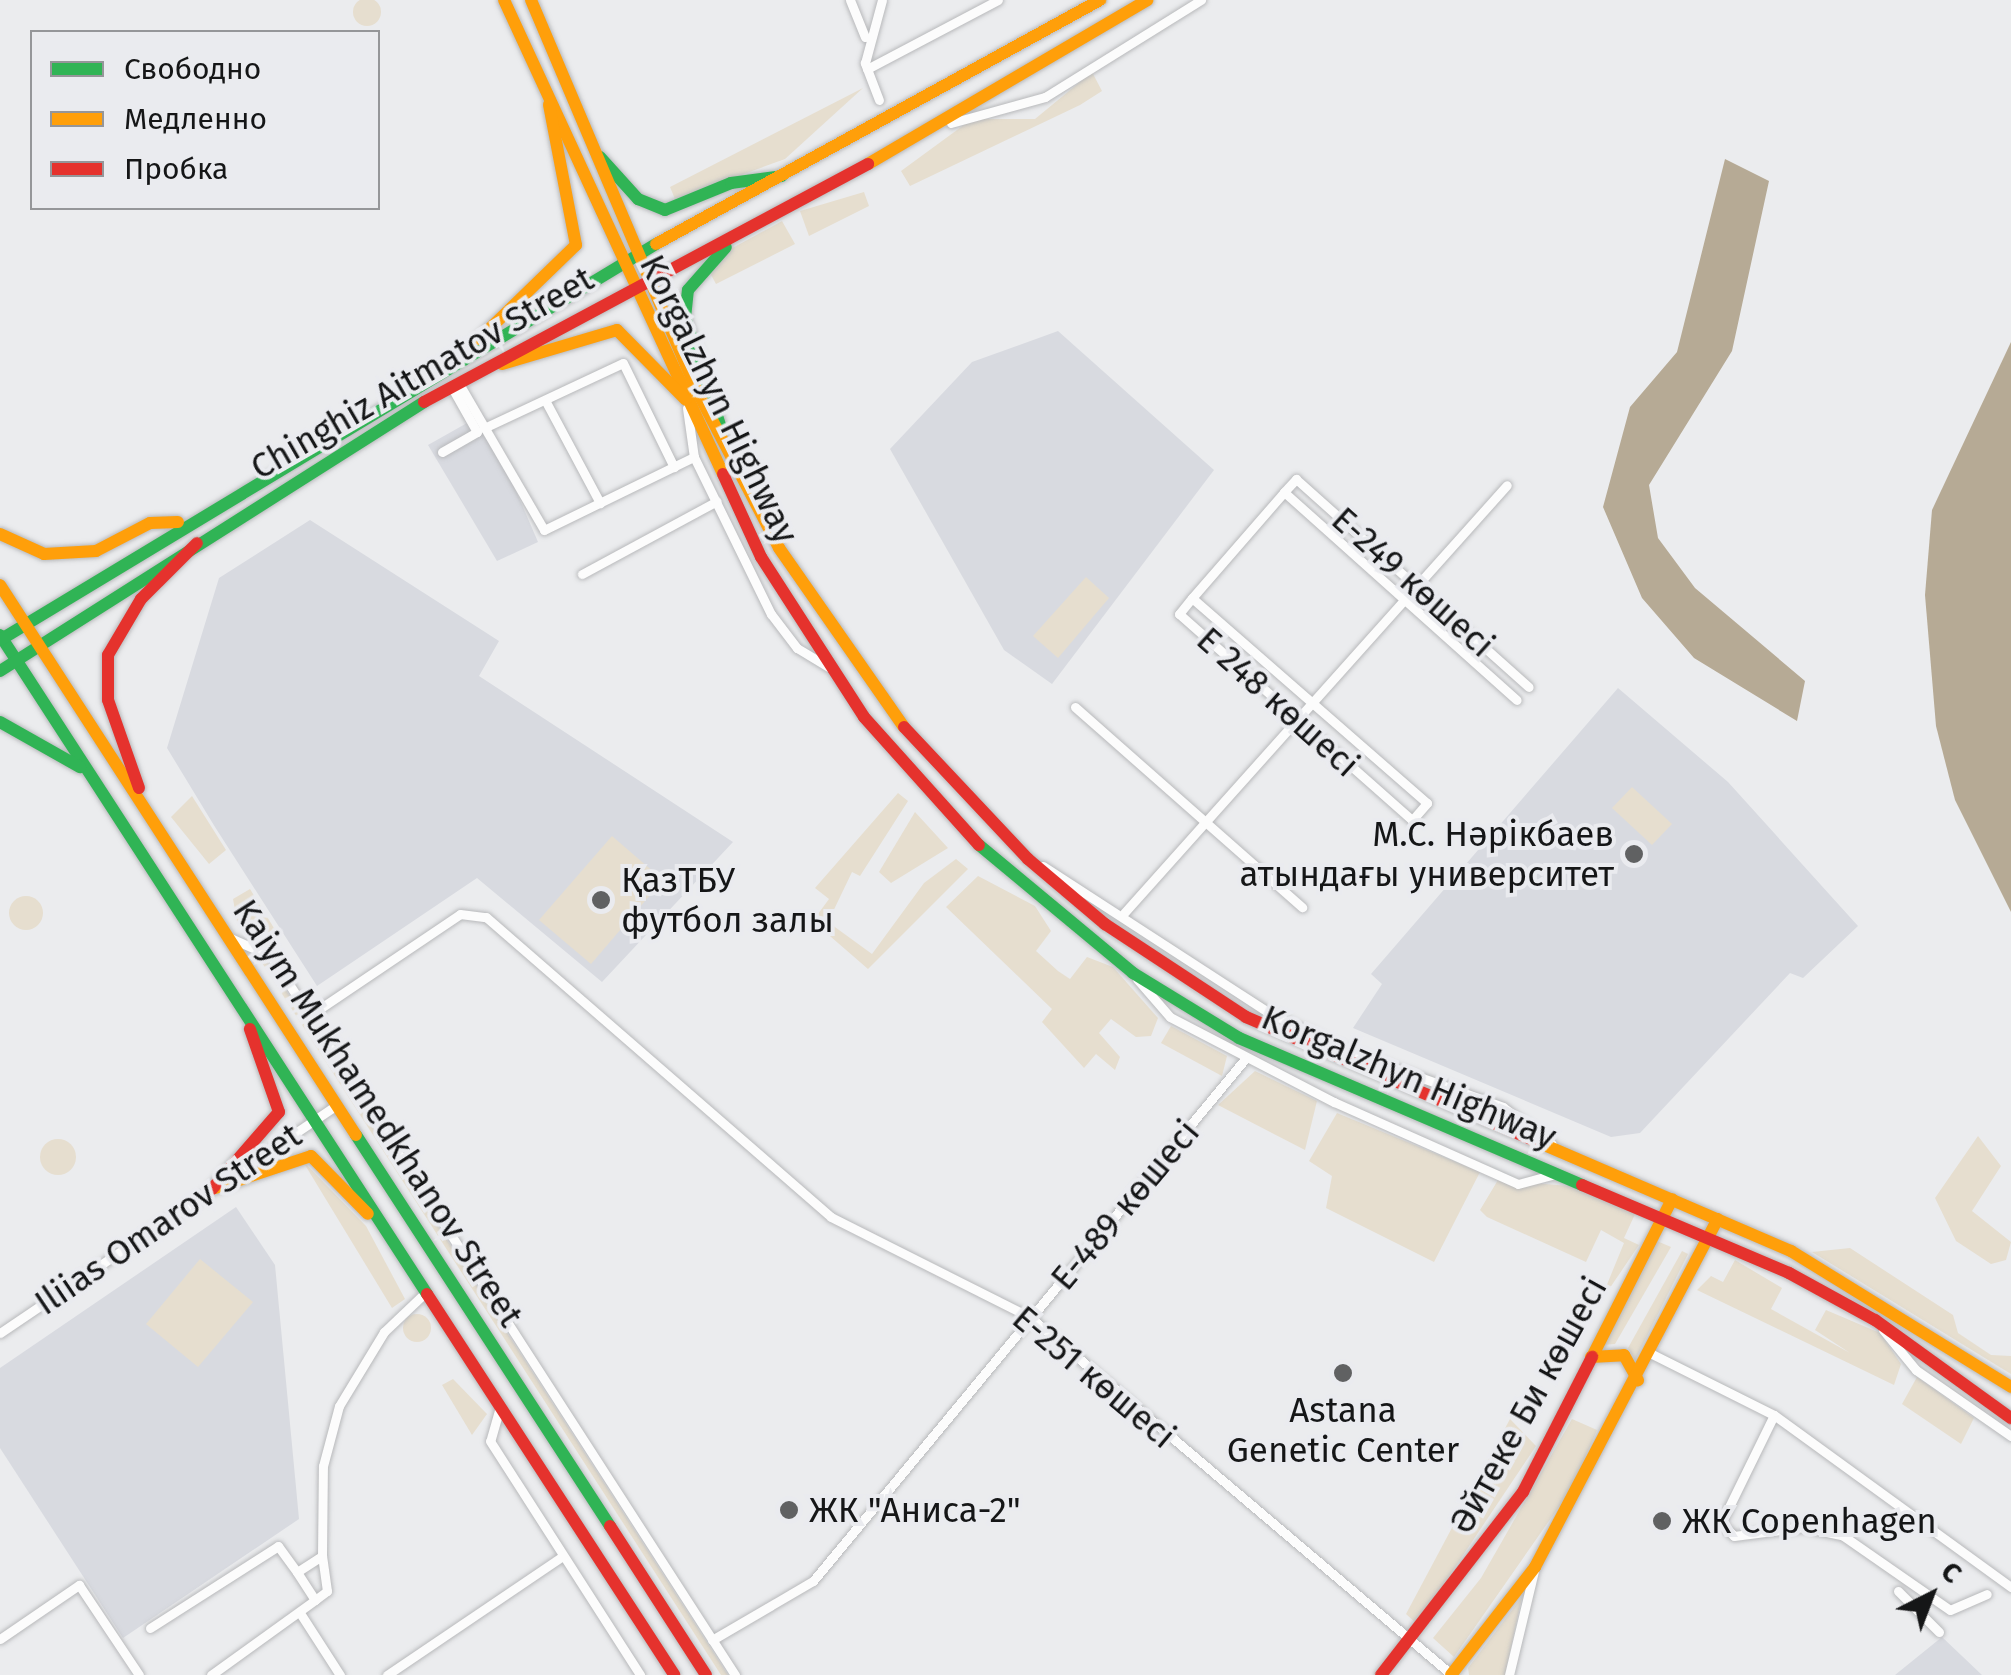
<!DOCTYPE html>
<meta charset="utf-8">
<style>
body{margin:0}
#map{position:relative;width:2011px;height:1675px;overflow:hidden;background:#ebecee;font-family:"Fira Sans",sans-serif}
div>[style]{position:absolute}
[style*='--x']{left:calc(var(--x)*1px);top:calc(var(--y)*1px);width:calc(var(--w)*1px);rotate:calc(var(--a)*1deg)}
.built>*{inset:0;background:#d8dae0}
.green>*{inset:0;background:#e6decf}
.round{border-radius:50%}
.water>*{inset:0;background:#b6aa95}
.roads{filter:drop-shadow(0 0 2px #b8b9bb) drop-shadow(0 0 2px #b8b9bb)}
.street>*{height:9px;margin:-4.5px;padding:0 4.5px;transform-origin:4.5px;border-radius:4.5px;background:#fcfcfc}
.fast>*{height:12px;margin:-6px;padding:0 6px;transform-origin:6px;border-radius:6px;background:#30b455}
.slow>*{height:12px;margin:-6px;padding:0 6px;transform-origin:6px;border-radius:6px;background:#ff9f0a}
.jam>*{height:12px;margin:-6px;padding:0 6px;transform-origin:6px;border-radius:6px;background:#e5322d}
.dots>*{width:28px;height:28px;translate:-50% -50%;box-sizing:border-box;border:5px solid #eaebef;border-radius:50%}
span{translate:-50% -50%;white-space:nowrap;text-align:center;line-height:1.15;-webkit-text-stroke:8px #eaebef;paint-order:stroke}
.street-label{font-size:35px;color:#151617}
.poi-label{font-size:35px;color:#151617}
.right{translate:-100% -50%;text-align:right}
.left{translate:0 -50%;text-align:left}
.legend{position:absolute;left:30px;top:30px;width:350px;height:180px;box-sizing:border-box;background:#eaebef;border:2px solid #959699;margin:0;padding:12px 18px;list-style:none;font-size:30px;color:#151617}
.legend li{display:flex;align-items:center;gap:20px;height:50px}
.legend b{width:50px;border:2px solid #959699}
.north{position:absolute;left:1881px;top:1545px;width:100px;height:100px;-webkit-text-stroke:8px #eaebef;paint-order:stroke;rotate:42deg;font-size:28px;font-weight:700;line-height:40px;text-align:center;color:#151617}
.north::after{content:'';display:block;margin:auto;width:35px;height:45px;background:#151617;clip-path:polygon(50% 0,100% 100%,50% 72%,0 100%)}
</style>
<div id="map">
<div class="built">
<i style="clip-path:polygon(1058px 331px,1214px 470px,1052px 684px,1004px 650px,890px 449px,972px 362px)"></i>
<i style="clip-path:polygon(483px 414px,538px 542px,497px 561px,428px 445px)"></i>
<i style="clip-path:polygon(310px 520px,499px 641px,479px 676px,733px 842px,602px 982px,477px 878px,317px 986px,215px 827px,167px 748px,219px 578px)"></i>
<i style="clip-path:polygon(1618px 688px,1728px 782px,1858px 926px,1803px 978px,1790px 973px,1640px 1133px,1611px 1137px,1353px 1028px,1382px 984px,1371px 974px)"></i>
<i style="clip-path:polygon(236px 1207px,275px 1265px,299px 1519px,123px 1638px,0 1448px,0 1368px)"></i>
<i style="clip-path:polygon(1942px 1637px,1982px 1675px,1895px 1675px)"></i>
</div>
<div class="green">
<i class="round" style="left:353px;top:-2px;width:28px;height:28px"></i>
<i style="clip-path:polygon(1092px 72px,1102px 91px,1080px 105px,910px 186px,901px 171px,972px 119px,1035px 119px)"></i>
<i style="clip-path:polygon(863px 88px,785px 159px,675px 199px,670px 187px)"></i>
<i style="clip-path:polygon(864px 192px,869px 206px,809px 236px,800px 211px)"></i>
<i style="clip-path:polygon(782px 221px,795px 244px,716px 284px,710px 273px,727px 251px)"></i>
<i style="clip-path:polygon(1086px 577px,1109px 598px,1058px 658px,1033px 636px)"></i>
<i style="clip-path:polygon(1632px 787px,1672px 824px,1652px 845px,1612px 808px)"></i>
<i style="clip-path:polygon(898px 793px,908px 801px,860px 876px,852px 872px,828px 922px,872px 954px,924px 883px,956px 859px,968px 869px,868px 969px,823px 930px,818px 914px,829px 899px,815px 888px)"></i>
<i style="clip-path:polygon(192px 796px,226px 850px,209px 864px,171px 817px)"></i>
<i style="clip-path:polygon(915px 812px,948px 848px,891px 883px,879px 872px)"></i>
<i style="clip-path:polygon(612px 836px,663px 880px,591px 964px,539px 920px)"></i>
<i style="clip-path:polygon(978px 876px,1035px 906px,1051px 931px,1036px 951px,1058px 971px,1070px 979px,1087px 957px,1113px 967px,1158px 1018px,1151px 1036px,1136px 1037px,1111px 1019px,1099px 1033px,1120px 1057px,1115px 1070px,1096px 1054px,1084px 1068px,1042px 1022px,1052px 1009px,946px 907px)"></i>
<i style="clip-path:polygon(250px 889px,277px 933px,251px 934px,237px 921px,233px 899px)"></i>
<i class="round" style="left:9px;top:896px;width:34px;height:34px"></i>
<i style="clip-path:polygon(257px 955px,265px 958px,728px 1675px,721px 1675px)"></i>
<i style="clip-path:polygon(1171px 1026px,1227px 1056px,1222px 1076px,1161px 1043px)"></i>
<i style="clip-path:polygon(1255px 1071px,1317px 1101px,1305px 1150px,1218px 1105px)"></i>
<i style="clip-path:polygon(1337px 1113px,1480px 1172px,1434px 1262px,1326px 1208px,1332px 1176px,1309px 1161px)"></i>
<i style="clip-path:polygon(1978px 1136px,2001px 1166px,1972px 1211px,2011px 1242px,2006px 1260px,1991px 1264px,1956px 1241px,1935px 1198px)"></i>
<i class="round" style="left:40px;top:1139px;width:36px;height:36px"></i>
<i style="clip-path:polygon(302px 1160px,366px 1226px,405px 1299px,392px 1308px)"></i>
<i style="clip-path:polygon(1498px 1180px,1569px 1186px,1636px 1212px,1624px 1238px,1639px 1245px,1599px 1304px,1624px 1243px,1601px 1230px,1586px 1262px,1487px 1217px,1480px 1210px)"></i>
<i style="clip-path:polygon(1657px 1241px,1671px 1247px,1615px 1344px,1601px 1345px)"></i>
<i style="clip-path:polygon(1850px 1248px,1953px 1315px,1958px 1333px,1991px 1355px,2011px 1356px,2011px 1374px,1812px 1252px)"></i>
<i style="clip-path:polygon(1682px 1251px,1688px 1254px,1635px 1360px,1628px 1348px)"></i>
<i style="clip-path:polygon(200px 1259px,253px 1302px,198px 1367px,146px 1324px)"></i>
<i style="clip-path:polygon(1735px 1260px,1782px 1288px,1771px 1309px,1850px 1353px,1815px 1330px,1826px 1310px,1880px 1333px,1901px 1364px,1894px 1385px,1697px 1290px,1711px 1276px,1723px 1282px)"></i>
<i class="round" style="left:403px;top:1314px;width:28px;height:28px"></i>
<i style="clip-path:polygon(1917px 1377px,1974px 1418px,1961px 1444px,1902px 1404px)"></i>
<i style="clip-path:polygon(453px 1379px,487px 1414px,472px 1435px,442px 1385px)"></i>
<i style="clip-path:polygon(1510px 1419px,1536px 1446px,1417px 1624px,1406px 1614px)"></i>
<i style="clip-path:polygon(1572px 1419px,1597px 1430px,1572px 1488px,1454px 1657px,1433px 1638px,1481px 1578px)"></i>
<i style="clip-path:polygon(1522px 1597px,1505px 1675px,1469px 1675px,1468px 1668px)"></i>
</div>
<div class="water">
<i style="clip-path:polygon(1725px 159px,1769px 181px,1732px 351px,1649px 485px,1658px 538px,1695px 588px,1805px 681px,1797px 721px,1694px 658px,1642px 598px,1603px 507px,1630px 407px,1677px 352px)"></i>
<i style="clip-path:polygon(2011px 342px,2011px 912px,1955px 800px,1936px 726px,1925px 595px,1932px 510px)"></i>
</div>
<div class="roads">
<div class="street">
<i style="--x:850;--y:0;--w:40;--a:68"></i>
<i style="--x:867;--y:69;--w:148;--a:-27.8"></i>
<i style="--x:879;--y:100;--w:40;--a:-111"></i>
<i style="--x:865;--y:63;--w:65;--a:-74.9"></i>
<i style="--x:951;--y:123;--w:98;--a:-15.5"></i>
<i style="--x:1045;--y:97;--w:184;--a:-31.9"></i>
<i style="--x:458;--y:382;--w:171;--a:59.8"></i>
<i style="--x:544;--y:530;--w:167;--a:-26"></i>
<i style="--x:545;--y:400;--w:117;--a:61.9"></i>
<i style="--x:687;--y:408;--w:49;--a:81.9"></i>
<i style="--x:694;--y:457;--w:175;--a:63.9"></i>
<i style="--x:771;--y:614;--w:43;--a:52.6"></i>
<i style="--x:797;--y:648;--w:37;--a:31"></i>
<i style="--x:484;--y:428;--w:153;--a:-25.1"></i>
<i style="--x:623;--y:363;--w:116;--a:63.9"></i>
<i style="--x:442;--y:452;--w:40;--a:-29.7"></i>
<i style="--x:477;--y:432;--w:53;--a:-119.5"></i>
<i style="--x:1284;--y:492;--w:312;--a:41.8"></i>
<i style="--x:582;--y:574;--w:153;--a:-28.4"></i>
<i style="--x:1192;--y:598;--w:312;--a:41.1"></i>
<i style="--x:1427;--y:803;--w:23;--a:131"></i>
<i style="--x:1412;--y:820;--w:311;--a:-138.5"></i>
<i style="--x:1179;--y:614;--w:21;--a:-51"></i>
<i style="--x:1192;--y:598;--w:140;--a:-49"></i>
<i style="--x:1284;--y:492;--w:18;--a:-47"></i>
<i style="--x:1296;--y:479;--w:312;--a:41.8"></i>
<i style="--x:1075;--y:707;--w:303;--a:41.4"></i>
<i style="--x:1043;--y:866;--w:266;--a:33"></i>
<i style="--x:1266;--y:1011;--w:90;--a:26.3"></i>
<i style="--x:1347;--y:1051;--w:166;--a:19.7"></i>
<i style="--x:1503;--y:1107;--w:61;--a:37.1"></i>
<i style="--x:1124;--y:913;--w:574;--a:-48.18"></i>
<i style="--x:228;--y:937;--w:47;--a:23.8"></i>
<i style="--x:271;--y:956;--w:856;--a:57.16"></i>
<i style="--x:1137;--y:979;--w:50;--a:49"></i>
<i style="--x:1170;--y:1017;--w:185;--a:27.4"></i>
<i style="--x:1334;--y:1102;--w:201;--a:24"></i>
<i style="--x:1518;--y:1184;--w:38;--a:-15"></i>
<i style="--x:309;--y:1016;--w:182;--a:-34"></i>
<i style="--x:460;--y:914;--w:26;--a:7"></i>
<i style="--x:486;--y:917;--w:457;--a:41"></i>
<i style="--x:831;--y:1217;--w:223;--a:26.7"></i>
<i style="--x:1030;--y:1317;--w:553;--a:40.31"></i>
<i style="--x:1883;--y:1330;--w:52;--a:50.5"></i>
<i style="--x:1916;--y:1370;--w:116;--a:34.8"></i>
<i style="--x:0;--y:1333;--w:407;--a:-34.1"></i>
<i style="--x:1652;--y:1354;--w:136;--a:26.6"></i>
<i style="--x:1774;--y:1415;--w:293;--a:36"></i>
<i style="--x:500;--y:1407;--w:35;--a:106"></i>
<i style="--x:490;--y:1441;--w:278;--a:57.3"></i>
<i style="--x:1774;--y:1415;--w:120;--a:116.1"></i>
<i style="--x:1721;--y:1523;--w:18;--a:45"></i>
<i style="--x:1734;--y:1536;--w:70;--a:-7.4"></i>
<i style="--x:1803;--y:1527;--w:40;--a:12"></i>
<i style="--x:1842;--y:1535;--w:131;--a:34.8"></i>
<i style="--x:1950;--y:1610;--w:40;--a:-23.4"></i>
<i style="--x:1898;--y:1591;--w:58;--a:45"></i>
<i style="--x:315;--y:1600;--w:15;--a:-37"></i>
<i style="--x:327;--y:1591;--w:35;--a:-98"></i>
<i style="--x:300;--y:1613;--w:74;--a:57.2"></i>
<i style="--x:150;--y:1628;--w:152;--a:-32.6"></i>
<i style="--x:278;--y:1546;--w:32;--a:54"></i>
<i style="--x:0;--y:1639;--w:96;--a:-34.4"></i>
<i style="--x:79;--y:1585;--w:108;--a:56.3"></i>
<i style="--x:712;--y:1640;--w:117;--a:-30.3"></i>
<i style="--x:813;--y:1581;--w:678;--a:-50.39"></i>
<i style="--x:211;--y:1675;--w:128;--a:-35.8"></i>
<i style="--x:315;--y:1600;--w:33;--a:-123"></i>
<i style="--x:297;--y:1572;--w:30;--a:-33"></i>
<i style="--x:322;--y:1556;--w:90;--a:-89.4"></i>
<i style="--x:323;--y:1466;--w:62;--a:-75.1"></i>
<i style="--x:339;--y:1406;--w:87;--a:-58.7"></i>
<i style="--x:384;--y:1332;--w:57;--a:-43.6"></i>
<i style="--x:387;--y:1675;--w:212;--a:-34.1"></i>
<i style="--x:1509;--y:1675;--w:107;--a:-76.5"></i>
</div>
<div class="fast">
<i style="--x:600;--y:157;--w:57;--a:47.9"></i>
<i style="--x:638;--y:199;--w:29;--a:22"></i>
<i style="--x:665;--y:210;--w:71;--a:-22.2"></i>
<i style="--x:731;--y:183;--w:51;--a:-7.8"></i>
<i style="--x:722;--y:431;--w:119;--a:-108.1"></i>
<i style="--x:685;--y:318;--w:28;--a:-84"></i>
<i style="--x:688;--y:290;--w:57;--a:-48.5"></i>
<i style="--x:0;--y:635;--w:785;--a:57.06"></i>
<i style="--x:0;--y:640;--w:766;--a:-31.12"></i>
<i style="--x:0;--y:671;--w:502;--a:-32.39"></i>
<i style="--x:0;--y:722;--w:92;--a:29.4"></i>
<i style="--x:979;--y:845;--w:200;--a:39.7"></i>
<i style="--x:1133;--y:973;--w:124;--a:31.5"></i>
<i style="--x:1239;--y:1038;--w:373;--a:23.2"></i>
<i style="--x:356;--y:1135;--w:466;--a:57"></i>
</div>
<div class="slow">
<i style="--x:504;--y:0;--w:522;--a:65.2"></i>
<i style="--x:531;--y:0;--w:427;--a:67"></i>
<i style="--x:698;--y:393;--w:175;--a:62.4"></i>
<i style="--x:779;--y:548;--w:218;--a:55.1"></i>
<i style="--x:868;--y:164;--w:324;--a:-30.4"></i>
<i style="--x:656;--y:244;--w:507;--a:-28.79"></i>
<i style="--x:479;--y:339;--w:135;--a:-44.1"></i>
<i style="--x:576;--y:245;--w:143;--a:-100.9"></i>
<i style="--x:502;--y:364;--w:120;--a:-16.5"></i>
<i style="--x:617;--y:330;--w:98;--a:45.4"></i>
<i style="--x:0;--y:534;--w:48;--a:24.4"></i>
<i style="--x:44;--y:554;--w:52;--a:-3.3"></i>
<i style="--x:96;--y:551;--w:61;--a:-27.4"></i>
<i style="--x:150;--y:523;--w:28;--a:-2"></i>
<i style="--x:0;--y:585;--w:655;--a:57.09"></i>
<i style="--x:1533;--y:1140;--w:281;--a:23.3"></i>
<i style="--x:1791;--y:1251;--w:259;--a:31.7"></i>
<i style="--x:215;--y:1188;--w:101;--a:-18.4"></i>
<i style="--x:311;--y:1156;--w:81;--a:45.5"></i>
<i style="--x:1591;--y:1357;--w:33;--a:-3"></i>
<i style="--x:1624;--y:1355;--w:29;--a:61"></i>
<i style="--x:1592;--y:1357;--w:177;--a:-63.1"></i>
<i style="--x:1451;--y:1675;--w:137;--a:-52.1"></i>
<i style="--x:1535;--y:1567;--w:393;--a:-62.3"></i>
</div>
<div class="jam">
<i style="--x:424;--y:402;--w:504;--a:-28.19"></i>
<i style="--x:723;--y:474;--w:91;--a:65.4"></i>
<i style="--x:761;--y:557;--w:190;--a:57.2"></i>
<i style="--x:864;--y:717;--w:172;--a:48.1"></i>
<i style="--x:904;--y:727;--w:181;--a:46.8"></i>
<i style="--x:1028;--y:859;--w:101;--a:40.2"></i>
<i style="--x:1105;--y:924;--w:169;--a:33.4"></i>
<i style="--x:1246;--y:1017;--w:312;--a:23.2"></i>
<i style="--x:139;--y:788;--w:93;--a:-109.4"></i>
<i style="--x:108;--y:700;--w:45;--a:-90"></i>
<i style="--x:108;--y:655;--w:65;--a:-59.5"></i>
<i style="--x:141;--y:599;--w:79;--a:-45"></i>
<i style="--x:1582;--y:1185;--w:225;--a:23"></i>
<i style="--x:1789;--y:1273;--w:98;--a:28.7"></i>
<i style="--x:1875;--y:1320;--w:168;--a:35.8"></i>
<i style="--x:212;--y:1189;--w:102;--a:-49"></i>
<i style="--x:279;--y:1112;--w:88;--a:-109.3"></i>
<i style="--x:427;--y:1294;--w:454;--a:57"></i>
<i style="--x:610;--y:1526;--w:177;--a:57.2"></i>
<i style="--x:1381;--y:1675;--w:232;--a:-52.2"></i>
<i style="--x:1523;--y:1492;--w:152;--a:-62.9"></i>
</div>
</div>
<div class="dots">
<i style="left:1634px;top:854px;background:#606162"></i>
<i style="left:601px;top:900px;background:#606162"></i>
<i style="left:1343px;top:1373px;background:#606162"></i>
<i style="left:789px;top:1510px;background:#606162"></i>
<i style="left:1662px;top:1521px;background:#606162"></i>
</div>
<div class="street-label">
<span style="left:422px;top:373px;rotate:-30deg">Chinghiz Aitmatov Street</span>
<span style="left:719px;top:399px;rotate:64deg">Korgalzhyn Highway</span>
<span style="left:1413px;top:582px;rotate:42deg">Е-249 көшесі</span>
<span style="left:1278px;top:702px;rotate:42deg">Е 248 көшесі</span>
<span style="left:1409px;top:1077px;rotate:23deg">Korgalzhyn Highway</span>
<span style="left:378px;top:1113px;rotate:57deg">Kaiym Mukhamedkhanov Street</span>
<span style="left:1125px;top:1205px;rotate:-50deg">Е-489 көшесі</span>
<span style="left:168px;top:1219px;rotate:-34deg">Iliias Omarov Street</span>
<span style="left:1094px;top:1377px;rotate:40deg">Е-251 көшесі</span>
<span style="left:1528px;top:1405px;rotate:-61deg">Әйтеке Би көшесі</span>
</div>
<div class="poi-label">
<span class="right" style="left:1614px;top:854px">М.С. Нәрікбаев<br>атындағы университет</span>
<span class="left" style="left:621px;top:900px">ҚазТБУ<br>футбол залы</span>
<span style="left:1343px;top:1430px">Astana<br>Genetic Center</span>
<span class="left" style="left:809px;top:1510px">ЖК "Аниса-2"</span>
<span class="left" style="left:1682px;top:1521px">ЖК Copenhagen</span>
</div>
<ul class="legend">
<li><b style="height:12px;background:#30b455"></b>Свободно</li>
<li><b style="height:12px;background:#ff9f0a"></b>Медленно</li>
<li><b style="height:12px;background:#e5322d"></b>Пробка</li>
</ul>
<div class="north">С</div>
</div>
